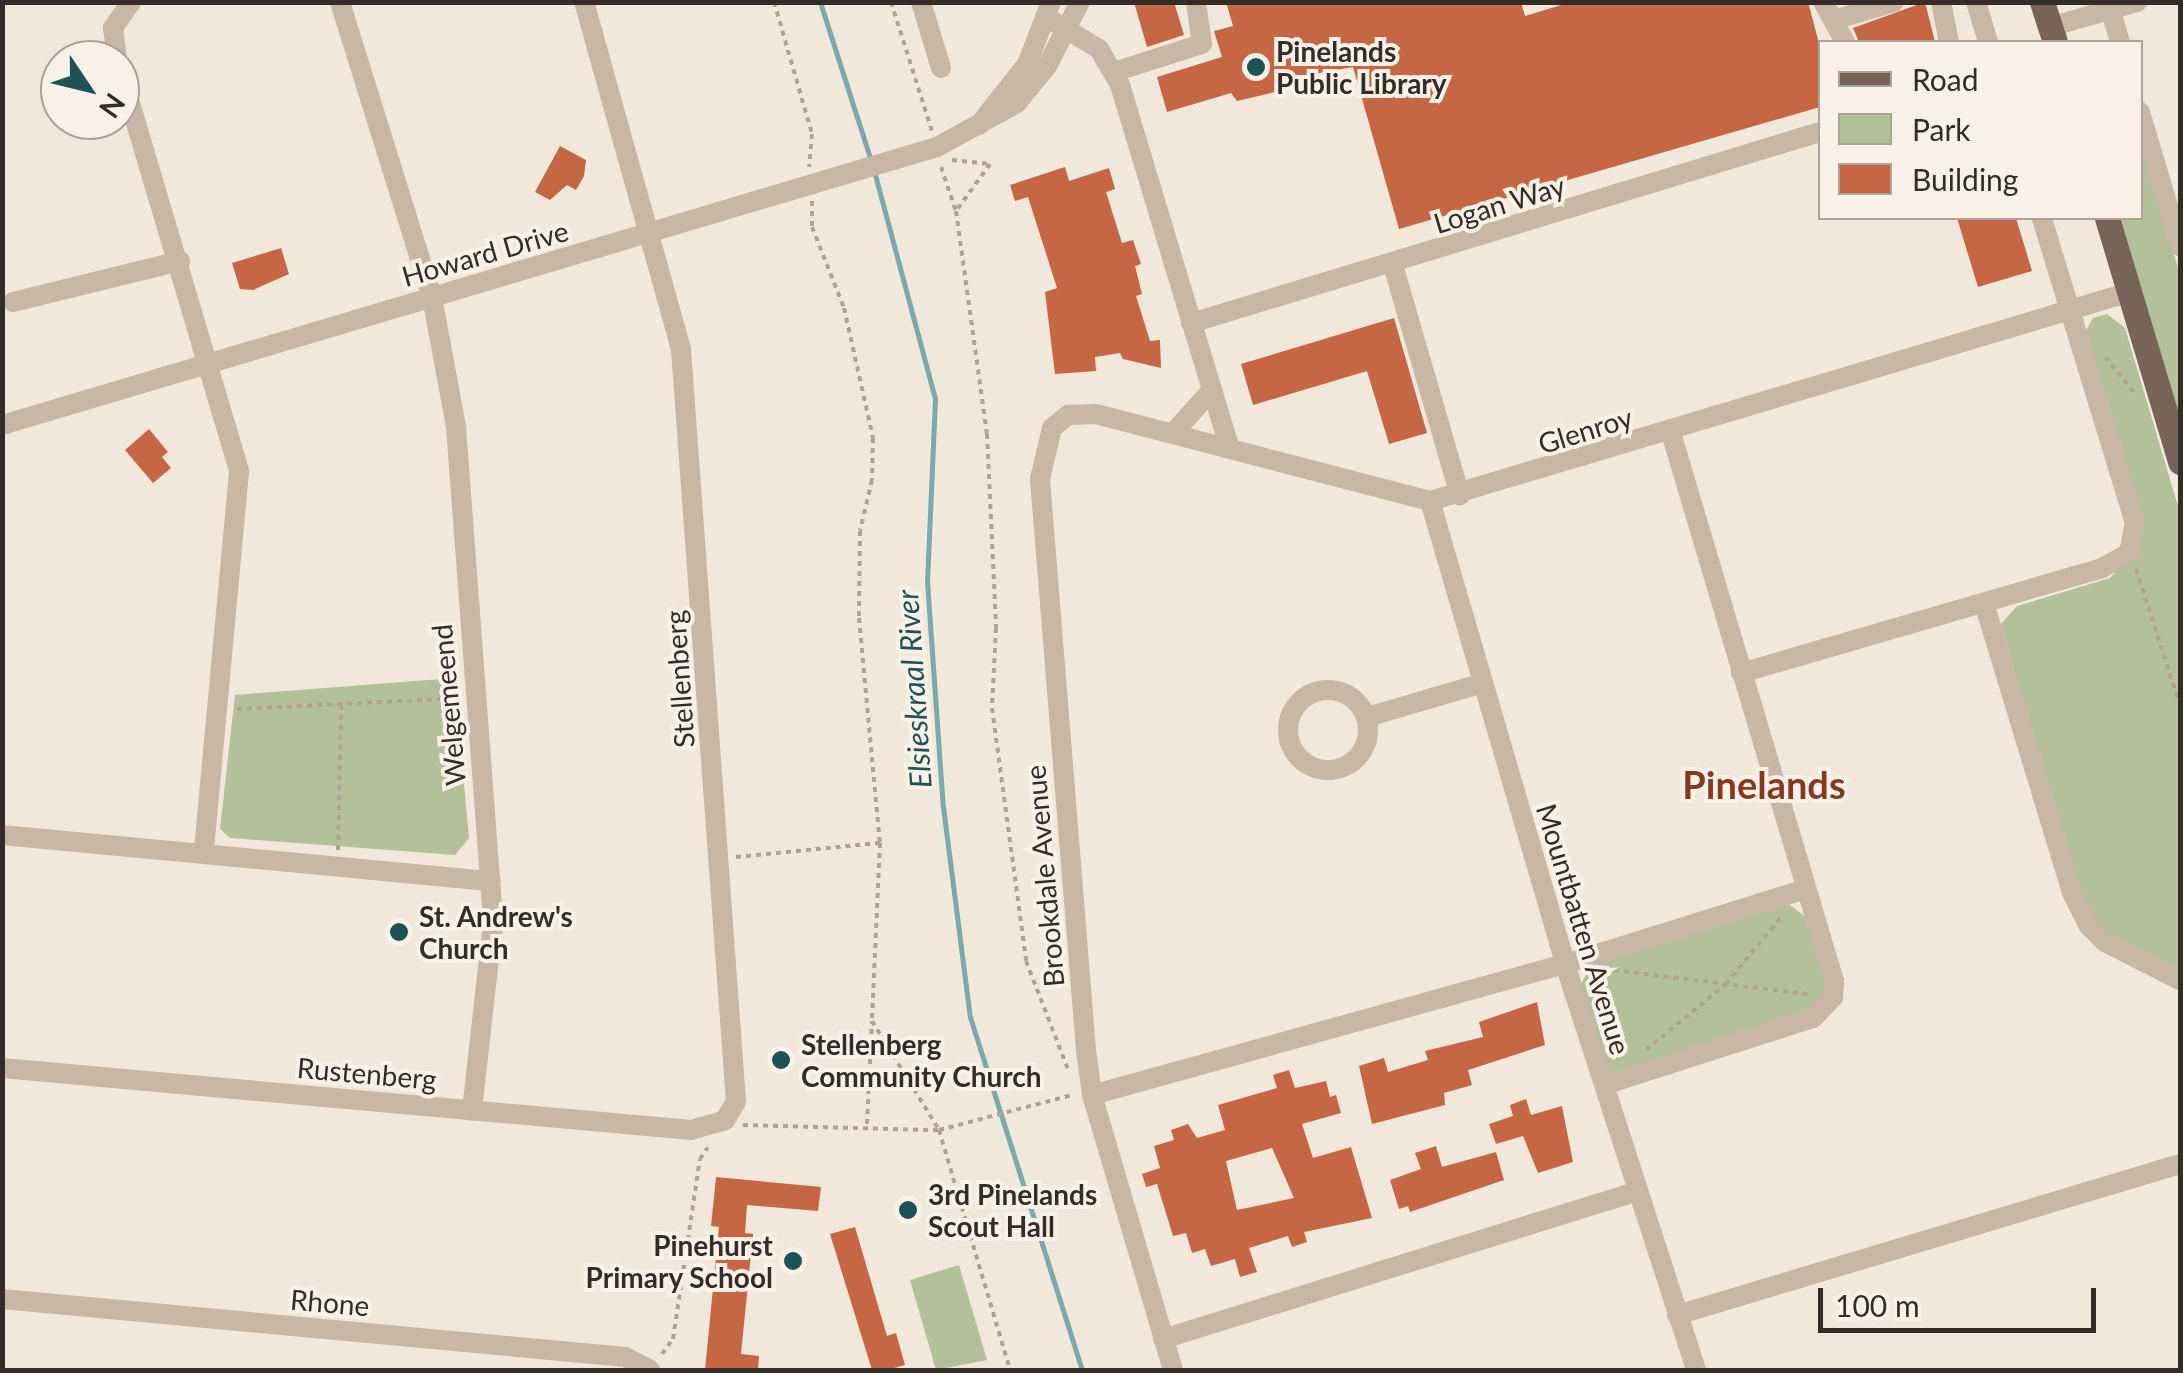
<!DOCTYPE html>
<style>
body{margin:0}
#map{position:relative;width:2183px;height:1373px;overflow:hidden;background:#f1e7da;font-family:Lato,sans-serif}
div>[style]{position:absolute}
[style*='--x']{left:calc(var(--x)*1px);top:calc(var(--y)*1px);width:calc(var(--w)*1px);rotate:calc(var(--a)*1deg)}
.green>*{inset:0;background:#b3c09a}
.stream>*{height:5px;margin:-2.5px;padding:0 2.5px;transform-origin:2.5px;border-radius:2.5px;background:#79abae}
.building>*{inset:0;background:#c56644}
.path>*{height:4px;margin-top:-2px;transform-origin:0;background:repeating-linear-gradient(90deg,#b5a191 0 5px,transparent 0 10px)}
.minor>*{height:20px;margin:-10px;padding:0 10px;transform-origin:10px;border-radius:10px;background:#c9b7a6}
.minor>.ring{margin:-10px;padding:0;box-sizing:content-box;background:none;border:20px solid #c9b7a6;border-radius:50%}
.major>*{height:25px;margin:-12.5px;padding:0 12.5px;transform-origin:12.5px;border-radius:12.5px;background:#786358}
.dots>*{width:28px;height:28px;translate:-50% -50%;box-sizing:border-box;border:5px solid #f9f1e7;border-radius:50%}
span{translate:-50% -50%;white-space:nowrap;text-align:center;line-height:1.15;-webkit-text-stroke:8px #f9f1e7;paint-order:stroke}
.poi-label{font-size:28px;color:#362c27;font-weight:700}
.left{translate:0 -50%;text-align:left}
.right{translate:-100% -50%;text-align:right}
.street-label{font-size:28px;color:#362c27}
.water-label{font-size:30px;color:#1d5257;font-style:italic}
.district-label{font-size:38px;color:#843a21;font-weight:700}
.frame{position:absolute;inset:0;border:5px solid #362c27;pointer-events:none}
.legend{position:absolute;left:1818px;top:40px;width:325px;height:180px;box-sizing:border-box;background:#f9f1e7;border:2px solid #aba29a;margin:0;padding:12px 18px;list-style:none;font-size:30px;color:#362c27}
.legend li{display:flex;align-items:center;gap:20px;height:50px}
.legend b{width:50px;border:2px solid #aba29a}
.north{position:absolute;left:40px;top:40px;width:100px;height:100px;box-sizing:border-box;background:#f9f1e7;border:2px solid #aba29a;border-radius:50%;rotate:125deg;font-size:28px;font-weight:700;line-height:40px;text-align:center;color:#362c27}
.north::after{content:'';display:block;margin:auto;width:35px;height:45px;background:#1d5257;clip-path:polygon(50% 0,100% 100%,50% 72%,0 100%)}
.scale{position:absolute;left:1818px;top:1288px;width:278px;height:45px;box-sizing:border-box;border:5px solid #362c27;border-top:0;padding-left:12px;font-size:30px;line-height:35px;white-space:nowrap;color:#362c27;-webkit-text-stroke:8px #f9f1e7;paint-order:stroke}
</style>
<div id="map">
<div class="green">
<i style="clip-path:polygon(2141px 141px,2180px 275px,2180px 434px,2116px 218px,2140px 218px)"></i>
<i style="clip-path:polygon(2107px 314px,2125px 328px,2180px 513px,2180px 981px,2136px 963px,2084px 907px,2001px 624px,2017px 606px,2110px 578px,2137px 548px,2084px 334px,2093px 318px)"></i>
<i style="clip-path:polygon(454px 678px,469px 838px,455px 855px,230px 838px,220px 829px,235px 695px)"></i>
<i style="clip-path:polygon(1787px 903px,1806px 917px,1827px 990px,1811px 1013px,1611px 1074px,1604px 1068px,1581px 984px,1593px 962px)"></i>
<i style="clip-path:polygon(959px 1265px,987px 1360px,936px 1370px,910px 1280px)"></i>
</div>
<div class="stream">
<i style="--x:820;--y:2;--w:167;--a:72.2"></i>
<i style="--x:874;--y:171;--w:236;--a:75"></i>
<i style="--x:935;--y:399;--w:182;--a:92.5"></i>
<i style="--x:927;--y:581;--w:227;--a:86"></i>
<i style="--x:943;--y:807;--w:212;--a:82.7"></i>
<i style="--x:970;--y:1017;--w:370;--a:72.4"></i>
</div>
<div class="building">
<i style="clip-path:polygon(1134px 2px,1174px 2px,1184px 35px,1147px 47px)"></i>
<i style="clip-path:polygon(1226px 2px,1521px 2px,1525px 16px,1571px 2px,1808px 2px,1820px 47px,1820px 107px,1399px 229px,1353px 67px,1279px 80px,1282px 90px,1267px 94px,1237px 101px,1231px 93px,1167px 112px,1157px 77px,1222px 57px,1214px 31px,1233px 26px)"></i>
<i style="clip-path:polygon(1925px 2px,1935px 42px,1859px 42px,1853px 28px)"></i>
<i style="clip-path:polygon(560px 146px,586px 160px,584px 176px,576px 190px,567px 185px,550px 200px,535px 192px)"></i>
<i style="clip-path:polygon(1065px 167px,1069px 181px,1109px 168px,1115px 189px,1106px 192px,1122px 243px,1133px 240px,1141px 264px,1135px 266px,1142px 294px,1136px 296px,1150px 341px,1160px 340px,1161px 368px,1123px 359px,1120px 353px,1095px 357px,1096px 371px,1055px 374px,1045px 292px,1057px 288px,1028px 197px,1015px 201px,1010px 185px)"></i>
<i style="clip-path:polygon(1957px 218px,2016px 218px,2032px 271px,1978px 287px)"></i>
<i style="clip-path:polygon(281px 248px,289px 274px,253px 290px,240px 289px,232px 263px)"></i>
<i style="clip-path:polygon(1394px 318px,1427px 433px,1389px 444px,1367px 371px,1253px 405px,1241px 364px)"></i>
<i style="clip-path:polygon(149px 429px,168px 452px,162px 457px,171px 468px,153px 483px,125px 450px)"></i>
<i style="clip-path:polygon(1537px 1002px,1545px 1045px,1468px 1070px,1472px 1085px,1444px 1093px,1445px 1105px,1372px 1124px,1359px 1066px,1384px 1058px,1388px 1072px,1428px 1060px,1425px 1051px,1483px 1037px,1479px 1022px)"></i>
<i style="clip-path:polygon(evenodd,1289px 1070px,1295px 1088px,1326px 1081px,1330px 1097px,1336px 1095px,1341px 1113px,1302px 1124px,1313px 1158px,1351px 1147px,1372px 1218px,1304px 1232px,1307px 1242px,1292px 1247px,1288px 1236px,1249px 1248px,1257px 1272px,1240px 1277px,1235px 1259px,1211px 1266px,1205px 1249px,1192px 1253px,1186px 1233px,1173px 1236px,1157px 1184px,1146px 1187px,1142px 1174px,1160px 1168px,1154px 1146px,1174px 1140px,1171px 1130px,1188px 1124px,1197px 1138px,1225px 1130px,1218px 1105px,1277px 1088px,1273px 1075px,1289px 1070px,1272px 1148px,1294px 1198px,1237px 1210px,1226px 1161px,1272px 1148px)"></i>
<i style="clip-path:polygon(1526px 1099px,1531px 1115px,1562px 1106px,1573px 1162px,1538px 1173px,1523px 1136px,1496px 1144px,1489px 1124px,1513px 1116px,1510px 1105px)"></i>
<i style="clip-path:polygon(1436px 1146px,1442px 1167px,1496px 1152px,1504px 1180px,1410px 1212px,1408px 1206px,1399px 1209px,1390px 1180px,1421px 1169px,1415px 1153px)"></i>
<i style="clip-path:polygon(716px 1177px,821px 1187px,818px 1211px,747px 1205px,745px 1233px,753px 1234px,741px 1354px,759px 1356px,758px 1370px,705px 1370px,719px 1227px,711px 1226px)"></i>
<i style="clip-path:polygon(855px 1227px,887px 1336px,896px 1333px,905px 1365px,887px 1370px,872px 1370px,830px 1234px)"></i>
</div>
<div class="path">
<i style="--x:774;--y:2;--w:137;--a:73.9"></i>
<i style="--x:812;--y:134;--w:33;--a:95"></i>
<i style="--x:891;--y:2;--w:135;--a:72.4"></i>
<i style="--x:952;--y:160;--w:38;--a:6"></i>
<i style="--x:990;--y:164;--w:58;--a:125.9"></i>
<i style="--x:941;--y:167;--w:46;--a:71.2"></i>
<i style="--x:956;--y:211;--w:225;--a:82.1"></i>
<i style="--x:987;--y:434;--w:194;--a:87.3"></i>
<i style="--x:996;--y:628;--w:80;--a:92.9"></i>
<i style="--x:992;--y:708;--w:255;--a:82.3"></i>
<i style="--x:1026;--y:961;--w:119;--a:68.8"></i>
<i style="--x:812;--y:201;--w:26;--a:90"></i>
<i style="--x:812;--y:227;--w:87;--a:68.4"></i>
<i style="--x:844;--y:308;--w:133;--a:77.4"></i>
<i style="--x:873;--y:438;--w:42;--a:91.4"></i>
<i style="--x:872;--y:480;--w:52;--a:103.2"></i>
<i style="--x:860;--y:531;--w:87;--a:90.7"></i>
<i style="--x:859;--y:618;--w:226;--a:84.7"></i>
<i style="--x:880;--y:843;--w:178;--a:92.6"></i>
<i style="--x:872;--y:1021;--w:128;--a:58.4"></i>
<i style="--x:939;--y:1130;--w:250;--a:73.5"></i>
<i style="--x:2105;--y:357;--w:50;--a:50.6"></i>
<i style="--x:2136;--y:569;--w:143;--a:72.1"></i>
<i style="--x:237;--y:709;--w:221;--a:-2.8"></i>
<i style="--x:338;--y:850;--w:145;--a:-88.8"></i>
<i style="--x:736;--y:857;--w:145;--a:-5.6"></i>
<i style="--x:1614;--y:970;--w:195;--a:7.1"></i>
<i style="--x:1646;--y:1050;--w:104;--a:-39.5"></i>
<i style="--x:1726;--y:984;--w:87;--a:-50.6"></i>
<i style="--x:867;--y:1124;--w:103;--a:-87.2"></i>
<i style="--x:743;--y:1125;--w:196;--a:1.5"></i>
<i style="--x:939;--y:1130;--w:138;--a:-14.7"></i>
<i style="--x:662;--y:1354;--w:19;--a:-54"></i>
<i style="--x:673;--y:1339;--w:182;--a:-81.5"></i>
<i style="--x:700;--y:1159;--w:14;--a:-56"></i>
</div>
<div class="minor">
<i style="--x:340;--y:2;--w:309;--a:72.7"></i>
<i style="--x:432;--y:297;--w:132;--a:79.5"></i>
<i style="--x:456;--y:427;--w:497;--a:85.7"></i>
<i style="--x:493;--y:923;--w:189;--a:96.4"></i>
<i style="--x:921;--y:2;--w:69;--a:73.1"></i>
<i style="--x:1823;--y:2;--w:46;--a:61.2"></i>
<i style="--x:1941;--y:2;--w:41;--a:78.7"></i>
<i style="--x:1976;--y:2;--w:42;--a:73.3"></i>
<i style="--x:2108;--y:2;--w:42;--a:73.3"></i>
<i style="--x:1046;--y:17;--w:62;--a:31.1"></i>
<i style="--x:1099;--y:49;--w:42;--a:59.7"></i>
<i style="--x:1120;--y:85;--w:376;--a:73.2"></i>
<i style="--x:1837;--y:19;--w:59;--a:-16.6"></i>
<i style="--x:2050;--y:27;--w:91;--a:-16"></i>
<i style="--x:117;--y:60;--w:32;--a:-97"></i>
<i style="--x:113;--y:28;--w:32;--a:-55"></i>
<i style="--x:120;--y:69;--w:420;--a:73.5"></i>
<i style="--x:239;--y:472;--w:381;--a:95.3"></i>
<i style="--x:1114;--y:72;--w:92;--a:-17.7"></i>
<i style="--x:1202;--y:44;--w:42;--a:-98.1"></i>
<i style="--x:2140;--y:112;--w:140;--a:73.4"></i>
<i style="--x:979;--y:125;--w:78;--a:-51.8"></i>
<i style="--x:1027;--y:64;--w:66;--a:-68.8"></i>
<i style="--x:1393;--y:265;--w:240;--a:73.8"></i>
<i style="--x:13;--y:302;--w:172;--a:-13.8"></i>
<i style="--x:1191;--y:323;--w:657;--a:-16.89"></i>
<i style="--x:2;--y:425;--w:975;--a:-16.56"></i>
<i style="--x:937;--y:147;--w:91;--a:-28.8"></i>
<i style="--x:1017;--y:103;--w:48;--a:-51"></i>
<i style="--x:1047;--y:66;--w:72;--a:-62.7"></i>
<i style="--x:1174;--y:432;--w:57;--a:-47.9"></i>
<i style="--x:1430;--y:501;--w:482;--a:73.7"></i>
<i style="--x:1565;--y:964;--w:427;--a:72.1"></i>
<i style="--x:1984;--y:603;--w:303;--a:73.1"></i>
<i style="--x:2072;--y:893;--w:36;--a:63"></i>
<i style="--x:2088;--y:925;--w:24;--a:45"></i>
<i style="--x:2105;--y:942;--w:84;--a:26.9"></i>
<i style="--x:1741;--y:673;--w:376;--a:-16.2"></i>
<i style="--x:2102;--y:568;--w:31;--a:-29"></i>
<i style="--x:2129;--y:553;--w:31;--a:-79"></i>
<i style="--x:2135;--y:523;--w:319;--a:-107"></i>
<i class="ring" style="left:1288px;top:690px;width:60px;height:60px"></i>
<i style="--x:1367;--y:717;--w:118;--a:-16.3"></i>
<i style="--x:2;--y:835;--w:491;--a:5.4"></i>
<i style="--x:2;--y:1068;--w:692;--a:5.14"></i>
<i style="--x:691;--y:1130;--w:35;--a:-16"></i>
<i style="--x:725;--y:1120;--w:21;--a:-59"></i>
<i style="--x:736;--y:1102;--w:755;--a:-94.18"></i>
<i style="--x:681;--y:349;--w:360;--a:-105.6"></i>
<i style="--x:1604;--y:1085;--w:219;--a:-17.8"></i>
<i style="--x:1813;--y:1018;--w:29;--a:-46"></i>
<i style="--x:1833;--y:997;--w:16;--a:-86"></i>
<i style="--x:1834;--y:981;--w:572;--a:-106.56"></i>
<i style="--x:1092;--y:1095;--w:491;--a:-15.5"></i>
<i style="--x:1565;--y:964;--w:249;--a:-17.3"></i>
<i style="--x:2;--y:1299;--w:626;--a:5.32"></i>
<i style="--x:625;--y:1357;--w:28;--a:27"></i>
<i style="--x:1677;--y:1315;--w:525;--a:-16.71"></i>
<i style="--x:1163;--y:1339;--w:497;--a:-17.3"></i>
<i style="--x:1173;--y:1370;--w:287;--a:-106.4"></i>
<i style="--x:1092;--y:1095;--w:45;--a:-97.6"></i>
<i style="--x:1086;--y:1050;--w:573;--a:-94.61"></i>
<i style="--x:1040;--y:479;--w:52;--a:-76.8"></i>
<i style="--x:1052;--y:428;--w:21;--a:-39"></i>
<i style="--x:1068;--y:415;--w:28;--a:-2"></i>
<i style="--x:1096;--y:414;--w:345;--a:14.6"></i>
<i style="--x:1430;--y:501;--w:731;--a:-16.62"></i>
</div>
<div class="major">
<i style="--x:2042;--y:2;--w:42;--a:72"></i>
<i style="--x:2107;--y:218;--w:255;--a:73.3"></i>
</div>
<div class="dots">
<i style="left:1256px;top:67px;background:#1d5257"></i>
<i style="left:399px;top:932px;background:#1d5257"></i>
<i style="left:781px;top:1060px;background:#1d5257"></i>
<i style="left:908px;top:1210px;background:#1d5257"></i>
<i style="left:793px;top:1261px;background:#1d5257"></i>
</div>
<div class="poi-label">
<span class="left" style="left:1276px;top:67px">Pinelands<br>Public Library</span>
<span class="left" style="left:419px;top:932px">St. Andrew's<br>Church</span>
<span class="left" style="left:801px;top:1060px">Stellenberg<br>Community Church</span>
<span class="left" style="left:928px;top:1210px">3rd Pinelands<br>Scout Hall</span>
<span class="right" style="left:773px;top:1261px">Pinehurst<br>Primary School</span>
</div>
<div class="street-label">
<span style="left:1499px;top:204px;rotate:-17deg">Logan Way</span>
<span style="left:485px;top:253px;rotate:-16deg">Howard Drive</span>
<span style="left:1585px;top:430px;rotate:-17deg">Glenroy</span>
<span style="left:679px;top:679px;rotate:-94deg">Stellenberg</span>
<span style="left:448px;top:705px;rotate:-95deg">Welgemeend</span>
<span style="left:1044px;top:876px;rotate:-95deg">Brookdale Avenue</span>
<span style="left:1584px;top:929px;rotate:73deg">Mountbatten Avenue</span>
<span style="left:367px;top:1073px;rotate:5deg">Rustenberg</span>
<span style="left:330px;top:1302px;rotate:5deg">Rhone</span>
</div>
<div class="water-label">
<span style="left:913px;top:689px;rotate:-94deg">Elsieskraal River</span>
</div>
<div class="district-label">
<span style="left:1764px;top:785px">Pinelands</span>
</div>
<div class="frame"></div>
<ul class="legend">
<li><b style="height:12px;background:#786358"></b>Road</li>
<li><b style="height:28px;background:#b3c09a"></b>Park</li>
<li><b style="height:28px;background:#c56644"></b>Building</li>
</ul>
<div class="north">N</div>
<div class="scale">100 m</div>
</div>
